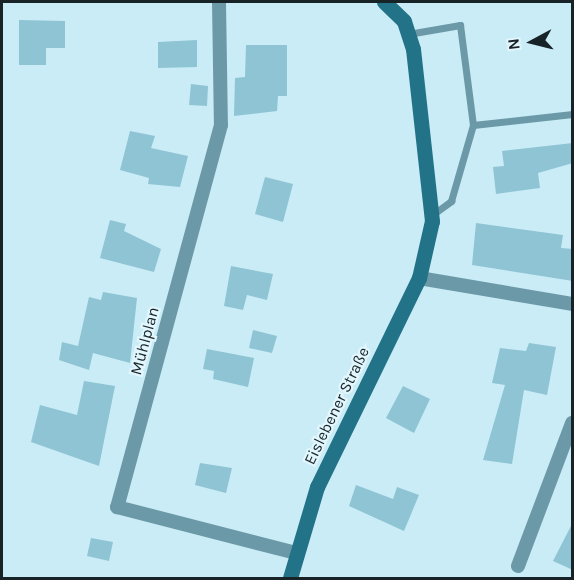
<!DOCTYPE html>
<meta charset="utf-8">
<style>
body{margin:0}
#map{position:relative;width:574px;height:580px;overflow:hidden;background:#c9ecf6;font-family:Karla,sans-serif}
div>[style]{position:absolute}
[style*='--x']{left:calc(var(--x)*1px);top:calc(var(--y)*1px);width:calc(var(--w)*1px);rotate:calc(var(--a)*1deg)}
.building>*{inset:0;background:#8fc4d4}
.lane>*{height:7px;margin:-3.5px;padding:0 3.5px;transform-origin:3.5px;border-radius:3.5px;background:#6b99a7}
.street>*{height:14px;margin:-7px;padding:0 7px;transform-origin:7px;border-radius:7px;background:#6b99a7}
.secondary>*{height:15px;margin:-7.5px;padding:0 7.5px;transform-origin:7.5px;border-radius:7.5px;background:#237388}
span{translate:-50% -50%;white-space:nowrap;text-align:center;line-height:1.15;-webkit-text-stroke:4.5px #e2f6fd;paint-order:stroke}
.street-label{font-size:16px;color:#172327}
.frame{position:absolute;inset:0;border:3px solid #172327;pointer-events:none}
.north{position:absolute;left:502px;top:12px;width:60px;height:60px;-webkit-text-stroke:4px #e2f6fd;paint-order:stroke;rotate:263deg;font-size:16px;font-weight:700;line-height:24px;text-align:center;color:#172327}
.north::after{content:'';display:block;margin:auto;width:21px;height:27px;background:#172327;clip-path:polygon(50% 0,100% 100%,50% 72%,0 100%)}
</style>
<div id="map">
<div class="building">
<i style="clip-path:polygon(19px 20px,65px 21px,65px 48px,46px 48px,46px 65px,19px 65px)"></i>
<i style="clip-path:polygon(197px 40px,197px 67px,158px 68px,158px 42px)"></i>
<i style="clip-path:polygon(246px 45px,287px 45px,287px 96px,278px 96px,277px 111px,234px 116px,235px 78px,245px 77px)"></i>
<i style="clip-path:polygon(191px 84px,208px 86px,207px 106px,189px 105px)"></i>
<i style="clip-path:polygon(130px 131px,155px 136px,151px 148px,188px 156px,180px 187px,148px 184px,149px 178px,120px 170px)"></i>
<i style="clip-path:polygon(573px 143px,573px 163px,538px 173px,540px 188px,496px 194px,493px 167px,504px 166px,502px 151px)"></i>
<i style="clip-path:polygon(265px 177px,293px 184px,283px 222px,255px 214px)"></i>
<i style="clip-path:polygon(110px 220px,126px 224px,124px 231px,161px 249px,154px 272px,100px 258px)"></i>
<i style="clip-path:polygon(476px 223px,563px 235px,561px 248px,573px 249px,573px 281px,472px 265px)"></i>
<i style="clip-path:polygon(231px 266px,273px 274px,267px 300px,247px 295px,243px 310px,224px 306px)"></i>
<i style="clip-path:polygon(103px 292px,137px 298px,130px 363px,93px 353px,89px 370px,59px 360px,62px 342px,78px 346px,89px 297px,101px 300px)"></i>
<i style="clip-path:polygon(253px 330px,277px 336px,272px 353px,249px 348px)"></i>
<i style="clip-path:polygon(529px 343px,556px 347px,547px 395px,524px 390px,512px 464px,483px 460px,505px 385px,492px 383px,500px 348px,526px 351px)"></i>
<i style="clip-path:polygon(207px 349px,254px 358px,248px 387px,213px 379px,214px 371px,203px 369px)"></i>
<i style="clip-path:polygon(84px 381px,115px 386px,99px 466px,31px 442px,40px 405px,77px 415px)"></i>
<i style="clip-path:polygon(403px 386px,430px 399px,414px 433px,386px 418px)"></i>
<i style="clip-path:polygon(200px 463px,232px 468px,226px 493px,195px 485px)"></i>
<i style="clip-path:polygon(356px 485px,393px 499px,397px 487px,419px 495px,404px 531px,349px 506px)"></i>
<i style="clip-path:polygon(573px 522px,573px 570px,553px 561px)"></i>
<i style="clip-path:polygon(91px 538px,113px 542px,109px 561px,87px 556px)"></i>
</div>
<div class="lane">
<i style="--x:408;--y:34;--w:53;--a:-9.8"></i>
<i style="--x:460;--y:25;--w:101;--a:82.6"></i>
<i style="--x:473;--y:125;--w:100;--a:-6.3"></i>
<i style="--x:432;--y:215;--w:24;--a:-36"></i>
<i style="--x:451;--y:201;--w:79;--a:-73.9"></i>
</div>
<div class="street">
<i style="--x:219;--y:2;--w:123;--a:89.1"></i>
<i style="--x:221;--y:125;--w:396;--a:105.2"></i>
<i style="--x:117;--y:507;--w:185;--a:14.4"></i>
<i style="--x:419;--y:278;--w:155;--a:9.6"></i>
<i style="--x:518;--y:566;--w:153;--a:-69.3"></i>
</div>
<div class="secondary">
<i style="--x:290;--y:578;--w:95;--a:-73.5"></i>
<i style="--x:317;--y:487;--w:233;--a:-64"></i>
<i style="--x:419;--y:278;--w:58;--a:-77.2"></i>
<i style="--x:432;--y:221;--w:173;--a:-96.3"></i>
<i style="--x:413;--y:49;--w:29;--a:-108"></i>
<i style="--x:404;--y:21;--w:28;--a:-136"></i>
</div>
<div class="street-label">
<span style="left:145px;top:341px;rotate:-75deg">Mühlplan</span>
<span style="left:337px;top:406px;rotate:-64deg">Eislebener Straße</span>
</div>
<div class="frame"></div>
<div class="north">N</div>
</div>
